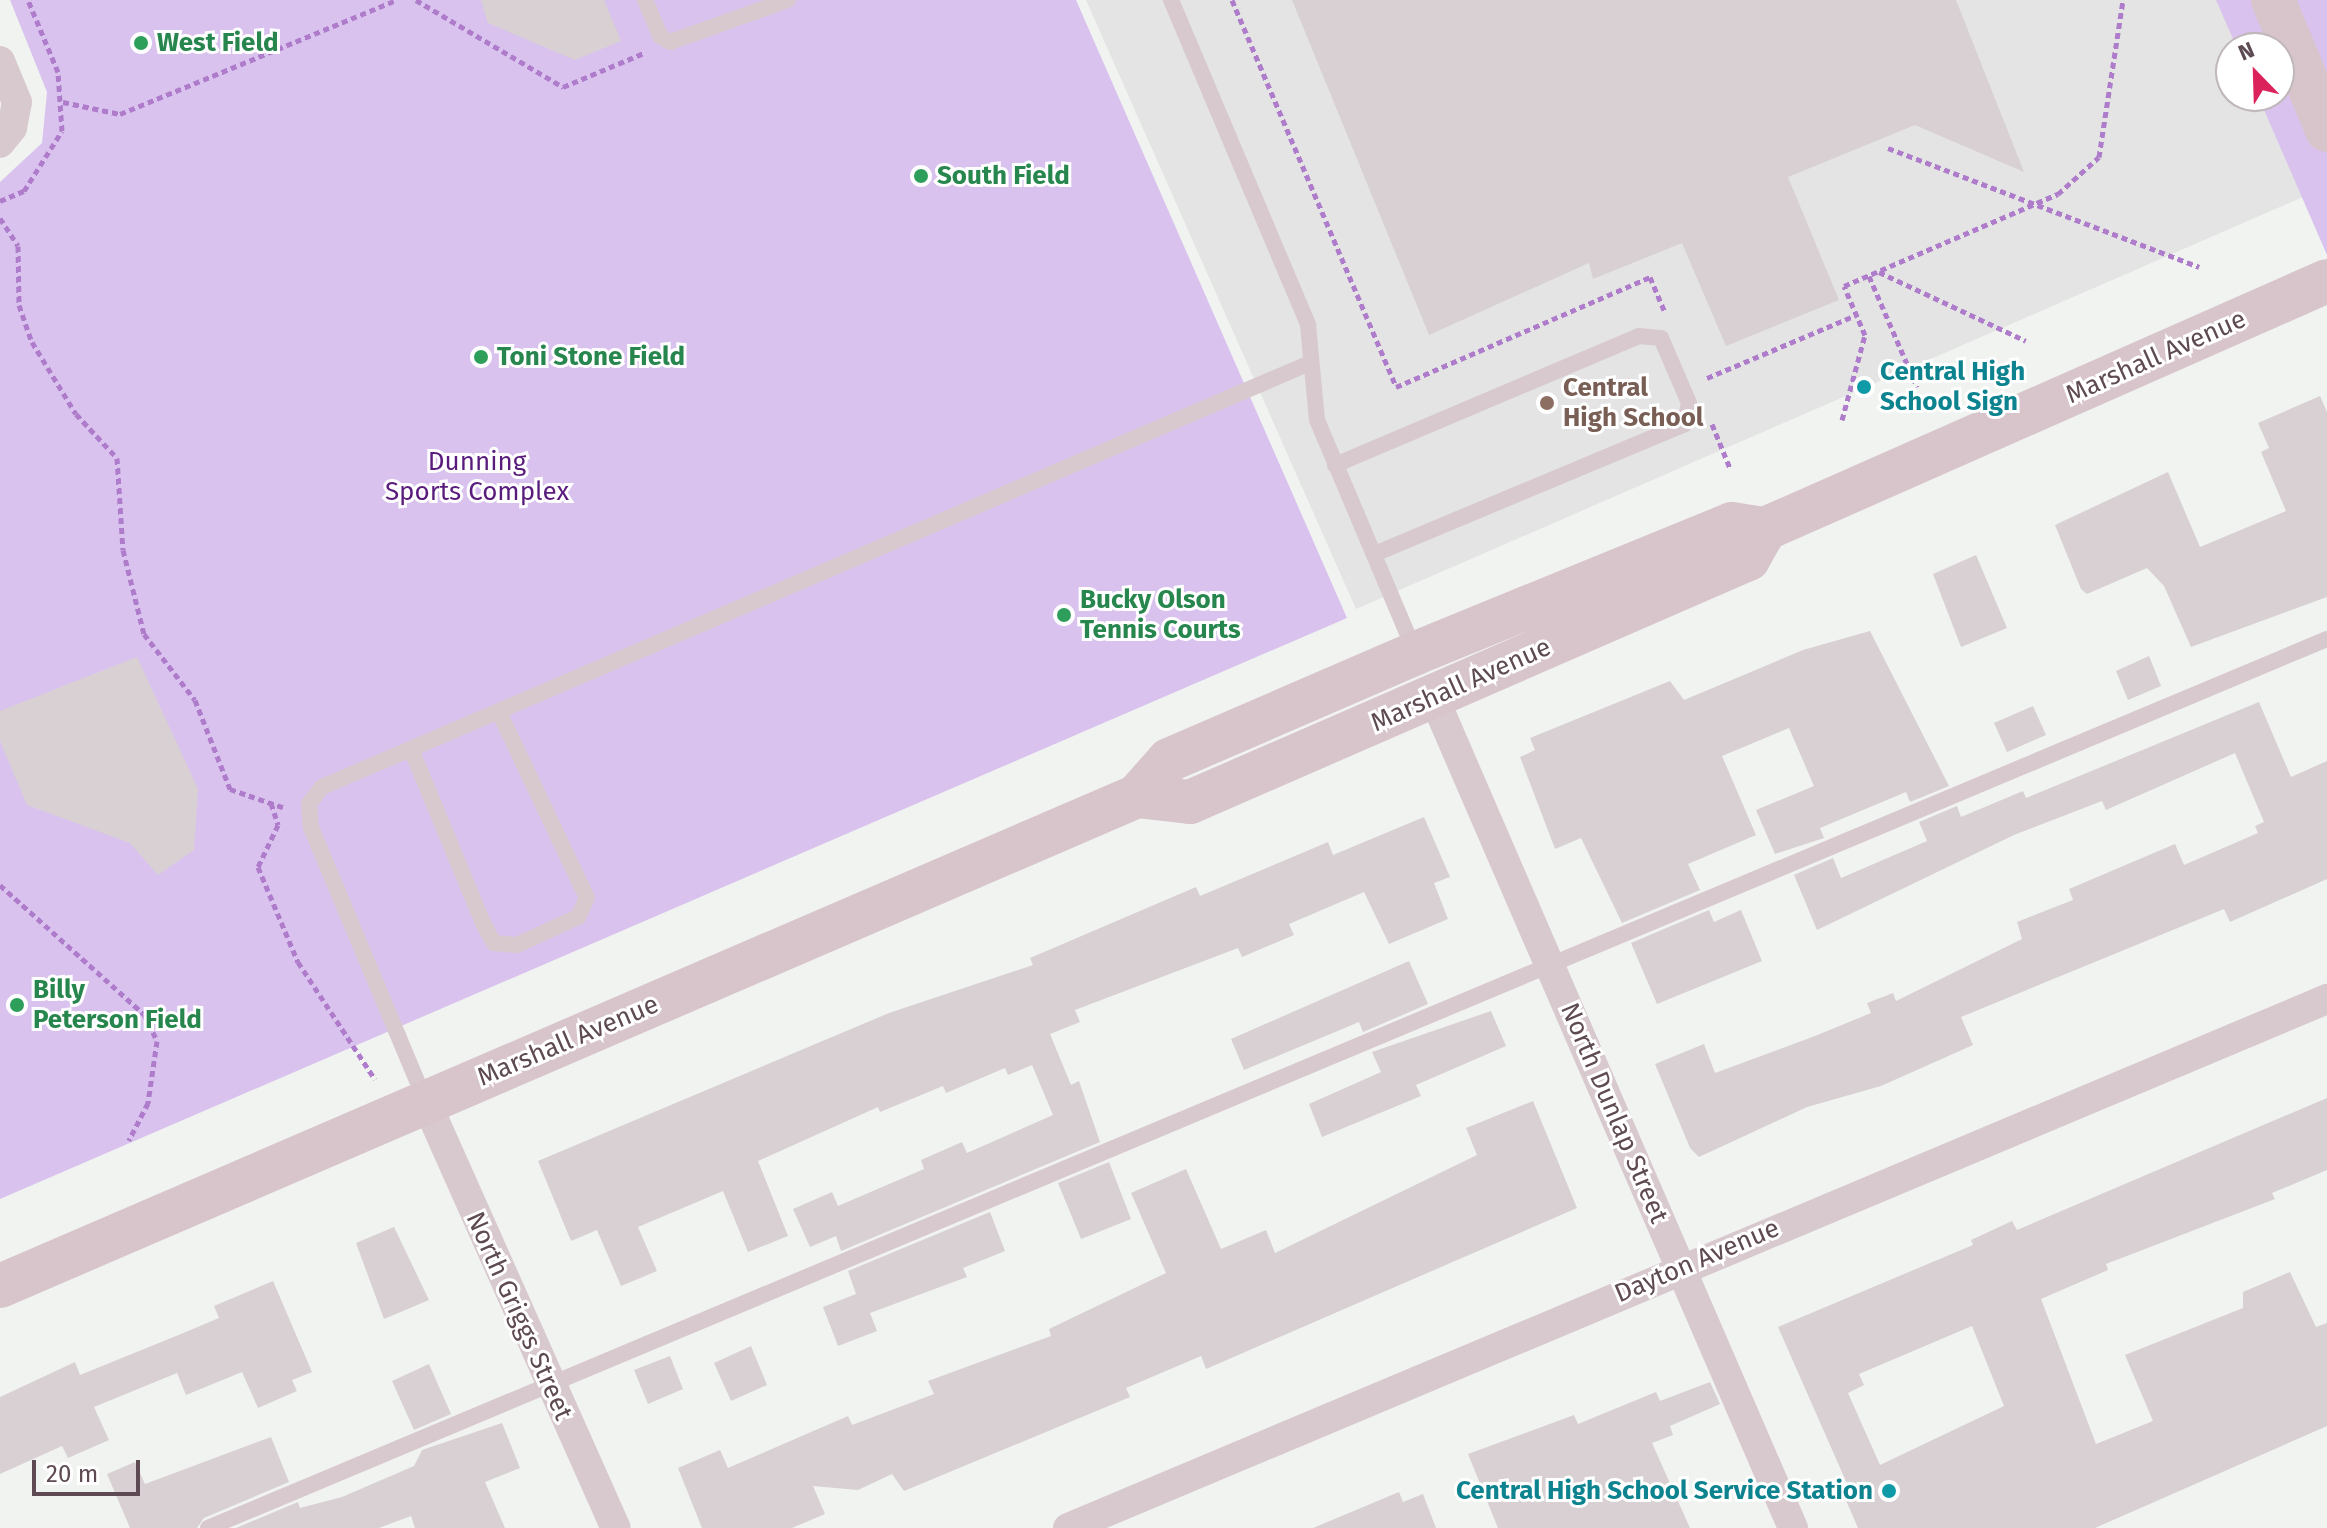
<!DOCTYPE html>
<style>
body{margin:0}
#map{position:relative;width:2327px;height:1528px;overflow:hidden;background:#f1f3f1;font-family:"Fira Sans",sans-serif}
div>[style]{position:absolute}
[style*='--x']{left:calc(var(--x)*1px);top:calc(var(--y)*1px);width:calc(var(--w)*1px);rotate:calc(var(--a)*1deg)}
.education>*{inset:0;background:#e3e4e3}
.green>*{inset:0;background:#d9c3ee}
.building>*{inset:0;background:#d8d0d3}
.path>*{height:5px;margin-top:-2.5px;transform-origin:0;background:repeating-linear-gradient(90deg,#ae7cca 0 6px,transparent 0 10px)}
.lane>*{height:16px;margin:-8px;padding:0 8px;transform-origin:8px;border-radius:8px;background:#d8c9ce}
.street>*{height:30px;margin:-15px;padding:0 15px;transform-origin:15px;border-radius:15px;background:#d8c9ce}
.secondary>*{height:44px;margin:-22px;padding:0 22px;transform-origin:22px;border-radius:22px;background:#d8c5cc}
.dots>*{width:22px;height:22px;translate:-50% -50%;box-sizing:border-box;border:4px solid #fff;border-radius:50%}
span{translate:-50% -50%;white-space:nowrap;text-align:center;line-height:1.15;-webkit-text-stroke:6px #fff;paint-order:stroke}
.leisure-label{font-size:26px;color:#27864d;font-weight:700}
.left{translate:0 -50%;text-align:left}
.street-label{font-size:26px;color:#5e4a52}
.culture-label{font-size:26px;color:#0d838f;font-weight:700}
.right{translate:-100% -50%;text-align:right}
.education-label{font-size:26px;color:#785e54;font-weight:700}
.park-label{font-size:26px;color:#591c7d}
.north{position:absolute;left:2215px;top:32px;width:80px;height:80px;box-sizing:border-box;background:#fff;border:2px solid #bfb7ba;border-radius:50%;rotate:337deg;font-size:22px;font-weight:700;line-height:32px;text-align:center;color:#5e4a52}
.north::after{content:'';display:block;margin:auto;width:28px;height:36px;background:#dc225b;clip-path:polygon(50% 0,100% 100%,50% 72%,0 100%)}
.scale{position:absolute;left:32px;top:1460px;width:108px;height:36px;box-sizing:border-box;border:4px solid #5e4a52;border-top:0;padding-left:10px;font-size:24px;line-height:28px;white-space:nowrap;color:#5e4a52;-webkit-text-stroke:6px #fff;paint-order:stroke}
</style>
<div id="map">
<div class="education">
<i style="clip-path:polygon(1086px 0,2217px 0,2238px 48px,2231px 48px,2231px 96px,2259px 96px,2303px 197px,1356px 609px)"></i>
</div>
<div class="green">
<i style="clip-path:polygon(10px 0,1076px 0,1347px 618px,0 1199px,0 182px,42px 143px,47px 92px)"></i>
<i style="clip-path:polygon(2216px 0,2327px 0,2327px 255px,2258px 96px,2279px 96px,2279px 48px,2237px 48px)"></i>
</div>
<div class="building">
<i style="clip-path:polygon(481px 0,604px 0,621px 41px,575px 60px,488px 23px)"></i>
<i style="clip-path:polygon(1292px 0,1956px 0,2024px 172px,1915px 125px,1788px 177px,1839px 300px,1726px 346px,1682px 243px,1593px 279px,1589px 263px,1429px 335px)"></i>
<i style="clip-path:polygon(2320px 396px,2327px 412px,2327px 597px,2191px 647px,2164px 586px,2147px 568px,2087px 594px,2081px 589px,2055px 525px,2168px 472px,2200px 547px,2286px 511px,2261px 452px,2269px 448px,2258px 423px)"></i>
<i style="clip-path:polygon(1976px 555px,2007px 628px,1961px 647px,1933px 574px)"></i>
<i style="clip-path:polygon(1870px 631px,1949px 786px,1910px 802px,1906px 792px,1820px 828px,1824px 838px,1775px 854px,1756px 810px,1814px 786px,1789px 728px,1722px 756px,1756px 835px,1688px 864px,1700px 890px,1622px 923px,1581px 838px,1555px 849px,1520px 757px,1535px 750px,1530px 738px,1670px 681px,1684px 700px,1803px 650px)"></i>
<i style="clip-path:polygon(2149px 656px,2161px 686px,2128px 700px,2116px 671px)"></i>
<i style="clip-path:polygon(137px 657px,198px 789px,194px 850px,158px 875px,130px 843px,27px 805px,0 741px,0 711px)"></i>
<i style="clip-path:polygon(2259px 702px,2291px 777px,2327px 761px,2327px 879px,2230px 922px,2224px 909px,1961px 1017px,1973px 1045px,1881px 1086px,1807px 1107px,1699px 1157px,1690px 1148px,1655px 1064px,1704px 1044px,1715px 1073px,1815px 1036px,1871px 1013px,1867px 1003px,1893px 993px,1896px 1001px,2022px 939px,2017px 922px,2073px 900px,2069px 889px,2175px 844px,2184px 865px,2258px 833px,2255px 826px,2264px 822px,2235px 753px,2106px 810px,2102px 801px,2014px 835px,1817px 930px,1794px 875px,1833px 858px,1841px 878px,1927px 841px,1919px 822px,1957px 806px,1961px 817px,2023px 791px,2026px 798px)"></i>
<i style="clip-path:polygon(2033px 706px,2046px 735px,2007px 752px,1994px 723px)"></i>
<i style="clip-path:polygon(1424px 817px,1450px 877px,1434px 883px,1448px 919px,1389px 944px,1364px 892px,1289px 924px,1294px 935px,1242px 957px,1238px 948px,1075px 1010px,1080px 1022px,1050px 1034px,1071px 1085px,1079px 1081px,1100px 1142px,841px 1251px,836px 1236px,810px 1247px,793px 1209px,832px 1192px,838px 1206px,924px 1169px,921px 1160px,962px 1142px,967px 1153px,1053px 1115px,1032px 1065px,1008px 1075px,1005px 1068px,946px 1093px,943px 1086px,880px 1112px,878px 1107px,758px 1161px,788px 1236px,748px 1252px,723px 1191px,638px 1227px,657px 1271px,621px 1286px,597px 1230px,571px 1241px,538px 1161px,889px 1013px,1033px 965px,1030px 958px,1196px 887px,1200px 896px,1328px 842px,1333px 855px)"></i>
<i style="clip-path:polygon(1709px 910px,1714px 922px,1741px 910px,1762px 961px,1657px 1004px,1631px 943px)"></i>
<i style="clip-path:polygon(1409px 961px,1428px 1004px,1363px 1032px,1359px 1022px,1244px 1070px,1231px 1039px)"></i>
<i style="clip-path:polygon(1491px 1011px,1506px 1046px,1416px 1085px,1421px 1096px,1322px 1137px,1309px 1104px,1381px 1072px,1372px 1052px)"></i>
<i style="clip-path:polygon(evenodd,2327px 1098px,2327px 1170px,2272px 1193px,2275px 1199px,2106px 1264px,2108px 1270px,2041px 1299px,2096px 1444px,2153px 1421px,2125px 1355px,2243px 1308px,2243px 1292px,2290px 1272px,2316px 1327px,2327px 1323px,2327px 1426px,2095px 1528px,1858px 1528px,1845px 1498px,1852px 1495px,1778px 1327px,1973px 1245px,1971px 1240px,2012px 1221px,2017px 1230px,2327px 1098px,1972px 1326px,2004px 1406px,1880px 1465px,1848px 1393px,1864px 1385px,1859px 1374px,1972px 1326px)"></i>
<i style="clip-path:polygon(1533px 1101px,1577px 1208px,1206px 1369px,1201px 1356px,1126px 1388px,1130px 1397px,904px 1491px,892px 1474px,858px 1490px,813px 1486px,825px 1514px,792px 1528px,702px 1528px,678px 1468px,720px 1450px,728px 1468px,848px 1416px,852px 1425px,934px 1394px,928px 1381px,1051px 1336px,1049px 1329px,1166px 1273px,1131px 1193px,1186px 1169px,1221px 1249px,1266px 1230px,1275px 1253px,1477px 1155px,1466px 1128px)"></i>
<i style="clip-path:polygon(1109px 1162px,1131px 1219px,1081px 1239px,1058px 1183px)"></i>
<i style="clip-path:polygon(990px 1212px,1005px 1251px,963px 1268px,967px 1277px,870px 1313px,877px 1331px,838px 1346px,823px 1307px,856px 1294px,848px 1271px)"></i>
<i style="clip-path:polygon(394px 1227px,429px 1300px,384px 1319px,356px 1243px)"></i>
<i style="clip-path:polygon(273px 1281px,312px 1372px,292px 1380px,297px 1391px,258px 1408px,242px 1372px,186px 1395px,177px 1373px,94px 1407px,109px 1440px,68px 1458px,62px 1446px,0 1474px,0 1397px,75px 1362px,80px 1375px,181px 1334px,219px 1318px,214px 1306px)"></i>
<i style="clip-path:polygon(751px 1346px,767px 1385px,731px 1401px,714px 1363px)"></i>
<i style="clip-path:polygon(670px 1356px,683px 1389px,648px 1404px,634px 1370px)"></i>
<i style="clip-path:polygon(429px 1364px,451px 1414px,414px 1430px,392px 1381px)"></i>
<i style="clip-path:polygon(1710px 1382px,1720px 1404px,1670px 1426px,1673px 1435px,1652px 1443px,1690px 1528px,1498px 1528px,1468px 1454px,1574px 1415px,1578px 1424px,1656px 1392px,1660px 1401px)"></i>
<i style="clip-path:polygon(502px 1423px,520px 1468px,485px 1482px,505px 1528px,415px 1528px,411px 1516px,379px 1528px,236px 1528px,298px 1502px,300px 1508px,342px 1497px,414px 1466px,422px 1450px)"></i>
<i style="clip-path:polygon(271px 1437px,289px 1482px,204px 1518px,197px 1528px,130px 1528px,107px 1474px,135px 1462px,145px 1484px)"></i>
<i style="clip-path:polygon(1399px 1492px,1403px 1502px,1423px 1494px,1436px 1528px,1313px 1528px)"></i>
</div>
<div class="path">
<i style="--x:416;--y:0;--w:171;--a:30.6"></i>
<i style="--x:563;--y:87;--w:88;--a:-22.8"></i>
<i style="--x:1232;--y:0;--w:420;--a:67"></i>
<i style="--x:1396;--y:387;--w:277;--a:-23.4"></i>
<i style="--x:1650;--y:277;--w:38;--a:67"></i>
<i style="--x:63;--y:102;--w:58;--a:11.9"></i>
<i style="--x:120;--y:114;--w:299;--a:-22.4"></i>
<i style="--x:1888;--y:148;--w:333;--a:20.9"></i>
<i style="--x:0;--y:201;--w:26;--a:-23"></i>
<i style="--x:24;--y:191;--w:71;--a:-57.7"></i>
<i style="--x:62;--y:131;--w:59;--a:-93.9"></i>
<i style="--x:58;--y:72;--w:78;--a:-112.6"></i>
<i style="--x:0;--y:218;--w:33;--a:57"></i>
<i style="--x:18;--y:246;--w:59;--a:89"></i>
<i style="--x:19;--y:305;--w:39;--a:71"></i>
<i style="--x:32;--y:342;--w:84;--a:58.6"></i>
<i style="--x:76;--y:414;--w:60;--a:47"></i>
<i style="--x:117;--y:458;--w:92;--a:86.3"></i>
<i style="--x:123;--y:550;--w:87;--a:76"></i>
<i style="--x:144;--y:634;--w:83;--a:52.3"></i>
<i style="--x:195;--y:700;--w:96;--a:68.5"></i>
<i style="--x:230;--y:789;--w:58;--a:19.1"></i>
<i style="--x:1879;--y:272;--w:162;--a:25.1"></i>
<i style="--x:1869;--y:276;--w:121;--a:66.6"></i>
<i style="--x:1707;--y:378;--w:162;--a:-22.9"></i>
<i style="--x:1842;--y:420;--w:88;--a:-74.9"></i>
<i style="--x:1865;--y:335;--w:53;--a:-113.2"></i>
<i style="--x:1844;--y:286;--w:233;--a:-23.3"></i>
<i style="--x:2058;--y:194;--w:55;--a:-42.1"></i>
<i style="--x:2099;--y:157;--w:159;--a:-81.3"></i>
<i style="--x:1712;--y:424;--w:48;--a:67.8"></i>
<i style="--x:271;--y:803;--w:23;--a:72"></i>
<i style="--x:278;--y:825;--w:47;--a:115.5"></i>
<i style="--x:258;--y:867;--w:103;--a:67.2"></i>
<i style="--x:298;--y:962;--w:140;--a:56.7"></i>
<i style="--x:0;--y:885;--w:193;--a:41.9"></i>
<i style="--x:144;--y:1014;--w:30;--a:64"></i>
<i style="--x:157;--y:1041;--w:63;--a:98.3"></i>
<i style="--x:148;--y:1103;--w:42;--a:117.2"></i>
</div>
<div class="lane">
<i style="--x:645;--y:0;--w:39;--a:67"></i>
<i style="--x:660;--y:36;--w:12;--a:31"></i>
<i style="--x:670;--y:42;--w:125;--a:-19.6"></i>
<i style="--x:1171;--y:0;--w:353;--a:67.1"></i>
<i style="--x:1308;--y:325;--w:95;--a:84.6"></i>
<i style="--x:1317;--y:420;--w:252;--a:67.1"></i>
<i style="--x:1335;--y:465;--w:330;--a:-23"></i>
<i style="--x:1639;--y:336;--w:22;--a:5"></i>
<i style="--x:1661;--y:338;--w:71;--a:66.7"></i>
<i style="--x:1689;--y:403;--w:21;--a:101"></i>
<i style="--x:1685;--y:424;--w:337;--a:157.3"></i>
<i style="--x:411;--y:749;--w:191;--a:67.5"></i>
<i style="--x:484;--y:925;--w:21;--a:61"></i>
<i style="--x:494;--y:943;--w:23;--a:5"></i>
<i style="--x:517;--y:945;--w:67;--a:-24.7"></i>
<i style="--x:578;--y:917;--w:21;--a:-65"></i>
<i style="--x:587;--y:898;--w:206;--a:-115.3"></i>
<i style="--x:425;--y:1100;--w:295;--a:-112.7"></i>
<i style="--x:311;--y:828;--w:24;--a:-95"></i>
<i style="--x:309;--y:804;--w:21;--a:-53"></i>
<i style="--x:322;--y:787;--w:1075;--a:-23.23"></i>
<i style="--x:208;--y:1528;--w:2298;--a:-22.76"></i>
</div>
<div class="street">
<i style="--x:0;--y:61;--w:44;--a:67.5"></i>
<i style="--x:17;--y:102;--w:26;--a:101"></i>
<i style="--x:12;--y:128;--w:19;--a:129"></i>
<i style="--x:1434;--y:698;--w:904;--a:66.61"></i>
<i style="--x:426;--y:1102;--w:466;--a:66"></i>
<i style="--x:1068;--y:1528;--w:1366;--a:-22.79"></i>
</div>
<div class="secondary">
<i style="--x:2273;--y:0;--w:141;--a:67.4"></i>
<i style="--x:1137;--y:796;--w:53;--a:6.5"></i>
<i style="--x:1190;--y:802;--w:609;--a:-23.53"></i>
<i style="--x:1748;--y:559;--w:34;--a:-60"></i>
<i style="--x:0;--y:1286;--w:1238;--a:-23.31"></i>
<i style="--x:1137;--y:796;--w:48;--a:-48.4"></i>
<i style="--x:1169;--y:760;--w:269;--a:-23.4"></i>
<i style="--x:1416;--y:653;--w:341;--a:-22.2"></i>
<i style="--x:1732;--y:524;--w:33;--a:9"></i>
<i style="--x:1765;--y:529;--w:614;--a:-23.81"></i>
</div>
<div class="dots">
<i style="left:141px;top:43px;background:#2e9e5b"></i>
<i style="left:921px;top:176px;background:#2e9e5b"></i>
<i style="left:481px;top:357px;background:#2e9e5b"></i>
<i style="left:1864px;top:387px;background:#0f9aa8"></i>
<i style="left:1547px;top:403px;background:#8d6e63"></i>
<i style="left:1064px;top:615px;background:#2e9e5b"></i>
<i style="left:17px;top:1005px;background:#2e9e5b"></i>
<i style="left:1889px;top:1491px;background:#0f9aa8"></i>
</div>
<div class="leisure-label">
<span class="left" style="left:157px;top:43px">West Field</span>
<span class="left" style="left:937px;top:176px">South Field</span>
<span class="left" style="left:497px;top:357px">Toni Stone Field</span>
<span class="left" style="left:1080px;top:615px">Bucky Olson<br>Tennis Courts</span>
<span class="left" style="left:33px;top:1005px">Billy<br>Peterson Field</span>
</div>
<div class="street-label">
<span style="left:2156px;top:357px;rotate:-24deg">Marshall Avenue</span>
<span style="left:1461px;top:685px;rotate:-24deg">Marshall Avenue</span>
<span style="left:568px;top:1041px;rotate:-23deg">Marshall Avenue</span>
<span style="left:1614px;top:1113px;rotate:67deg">North Dunlap Street</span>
<span style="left:1697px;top:1261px;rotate:-23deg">Dayton Avenue</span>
<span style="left:519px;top:1316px;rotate:66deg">North Griggs Street</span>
</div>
<div class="culture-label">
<span class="left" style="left:1880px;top:387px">Central High<br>School Sign</span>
<span class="right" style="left:1873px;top:1491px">Central High School Service Station</span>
</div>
<div class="education-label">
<span class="left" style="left:1563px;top:403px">Central<br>High School</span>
</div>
<div class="park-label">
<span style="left:477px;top:477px">Dunning<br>Sports Complex</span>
</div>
<div class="north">N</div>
<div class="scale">20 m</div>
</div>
